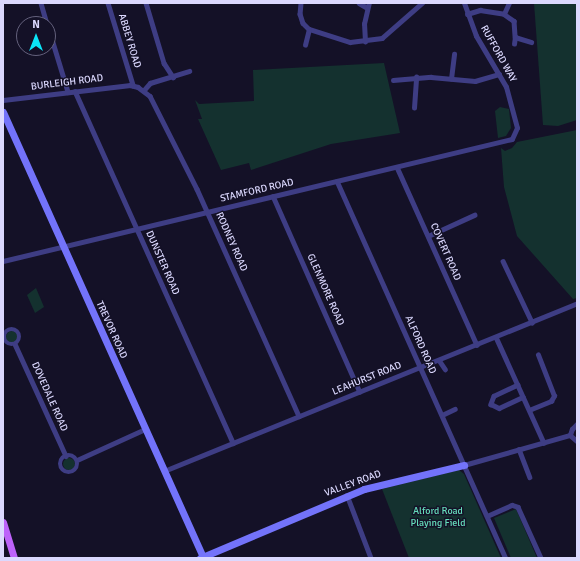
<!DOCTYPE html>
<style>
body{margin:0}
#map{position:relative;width:580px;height:561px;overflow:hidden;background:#141127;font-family:Signika,sans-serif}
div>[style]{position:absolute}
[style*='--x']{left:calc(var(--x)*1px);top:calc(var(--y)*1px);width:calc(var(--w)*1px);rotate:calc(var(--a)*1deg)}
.green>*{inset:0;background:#14312f}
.round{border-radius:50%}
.street>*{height:4.5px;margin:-2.25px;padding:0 2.25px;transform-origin:2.25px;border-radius:2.25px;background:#3e3d84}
.street>.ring{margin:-2.25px;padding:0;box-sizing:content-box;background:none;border:4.5px solid #3e3d84;border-radius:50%}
.secondary>*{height:7px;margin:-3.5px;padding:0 3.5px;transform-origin:3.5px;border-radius:3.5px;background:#7373fa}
.primary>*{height:7px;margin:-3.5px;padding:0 3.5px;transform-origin:3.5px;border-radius:3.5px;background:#bd63fa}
span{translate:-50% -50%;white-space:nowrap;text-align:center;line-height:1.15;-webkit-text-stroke:3px #141127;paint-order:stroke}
.street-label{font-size:10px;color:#dbd8fe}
.park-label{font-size:10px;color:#65dcbb}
.frame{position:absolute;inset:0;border:4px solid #dbd8fe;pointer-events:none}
.north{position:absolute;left:16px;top:16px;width:40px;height:40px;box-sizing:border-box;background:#141127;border:1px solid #64617d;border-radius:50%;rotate:0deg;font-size:11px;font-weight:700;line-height:16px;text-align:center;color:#dbd8fe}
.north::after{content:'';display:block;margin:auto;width:14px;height:18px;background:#0be5f7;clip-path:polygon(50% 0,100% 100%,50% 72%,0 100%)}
</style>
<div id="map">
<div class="green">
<i style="clip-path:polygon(534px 3px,577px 3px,577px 120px,558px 126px,543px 125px)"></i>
<i style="clip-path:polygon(384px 63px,400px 133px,331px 144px,251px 170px,249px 163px,221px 170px,198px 119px,202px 119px,195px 100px,199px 104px,254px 101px,253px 70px)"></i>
<i style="clip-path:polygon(500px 107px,509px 109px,511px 128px,506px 136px,498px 138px,495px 111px)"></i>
<i style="clip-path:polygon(577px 130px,577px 298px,573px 299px,517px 236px,504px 187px,501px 148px,505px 151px,512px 148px,517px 142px)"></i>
<i style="clip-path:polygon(36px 288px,44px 307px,35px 313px,27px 295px)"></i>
<i class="round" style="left:6px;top:331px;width:12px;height:12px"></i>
<i class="round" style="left:63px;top:458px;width:12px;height:12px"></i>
<i style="clip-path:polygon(459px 470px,464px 474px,501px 558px,409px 558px,382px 489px)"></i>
<i style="clip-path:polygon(516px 509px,537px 558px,511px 558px,494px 518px)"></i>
</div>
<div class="street">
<i style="--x:41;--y:3;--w:22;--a:74"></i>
<i style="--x:108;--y:3;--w:86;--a:73"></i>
<i style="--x:146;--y:3;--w:63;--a:73.3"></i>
<i style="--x:164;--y:63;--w:17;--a:57"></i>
<i style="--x:301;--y:3;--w:11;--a:95"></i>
<i style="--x:300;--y:14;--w:9;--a:72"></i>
<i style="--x:303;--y:23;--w:8;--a:45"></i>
<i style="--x:309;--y:29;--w:43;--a:17.6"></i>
<i style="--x:350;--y:42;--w:32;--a:-7"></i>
<i style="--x:382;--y:38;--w:53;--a:-41.2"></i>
<i style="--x:359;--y:3;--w:8;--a:30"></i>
<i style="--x:467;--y:14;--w:14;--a:-17"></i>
<i style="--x:480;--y:10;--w:24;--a:9"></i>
<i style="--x:504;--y:14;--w:12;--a:35"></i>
<i style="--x:514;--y:21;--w:16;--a:86"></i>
<i style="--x:515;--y:37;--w:17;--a:17"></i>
<i style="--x:504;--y:14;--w:12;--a:-66"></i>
<i style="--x:48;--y:26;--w:69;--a:73.1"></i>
<i style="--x:365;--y:42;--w:18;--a:-93"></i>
<i style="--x:364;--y:24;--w:22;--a:-77"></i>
<i style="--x:514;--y:44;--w:7;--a:-82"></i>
<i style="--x:305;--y:45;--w:16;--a:-76"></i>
<i style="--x:451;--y:79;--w:25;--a:-83"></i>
<i style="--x:393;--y:80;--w:38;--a:-5"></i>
<i style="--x:431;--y:77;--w:44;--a:5.2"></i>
<i style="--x:475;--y:81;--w:25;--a:-16"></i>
<i style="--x:144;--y:90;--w:9;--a:-49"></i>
<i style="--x:150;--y:83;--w:41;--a:-17.1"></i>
<i style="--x:75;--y:91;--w:386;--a:65.8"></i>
<i style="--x:3;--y:100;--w:128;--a:-6.7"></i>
<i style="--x:130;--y:85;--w:8;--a:14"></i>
<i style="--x:138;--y:87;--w:15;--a:37"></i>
<i style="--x:150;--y:96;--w:104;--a:63.2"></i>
<i style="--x:197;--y:189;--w:249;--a:65.8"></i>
<i style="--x:414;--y:108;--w:31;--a:-86"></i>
<i style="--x:397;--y:167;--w:195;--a:65.8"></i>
<i style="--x:337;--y:181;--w:413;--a:65.9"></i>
<i style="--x:273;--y:196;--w:214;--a:66.1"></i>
<i style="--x:428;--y:236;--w:51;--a:-24.5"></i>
<i style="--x:3;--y:261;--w:523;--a:-13.48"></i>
<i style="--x:512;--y:139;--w:12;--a:-66"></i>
<i style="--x:517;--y:128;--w:42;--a:-105"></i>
<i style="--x:506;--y:87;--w:59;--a:-120.5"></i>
<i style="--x:476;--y:36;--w:35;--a:-110"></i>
<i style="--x:503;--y:261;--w:68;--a:64.6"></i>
<i class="ring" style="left:4px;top:329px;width:11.5px;height:11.5px"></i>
<i style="--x:496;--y:337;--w:116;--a:65.6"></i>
<i style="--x:15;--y:344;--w:123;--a:65.5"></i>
<i style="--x:439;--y:360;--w:11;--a:56"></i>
<i style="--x:518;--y:385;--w:26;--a:155"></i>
<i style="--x:494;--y:396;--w:9;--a:111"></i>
<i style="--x:491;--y:404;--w:9;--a:27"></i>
<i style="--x:499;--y:408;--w:26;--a:-25"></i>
<i style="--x:529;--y:410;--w:24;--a:-22"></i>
<i style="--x:551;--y:401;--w:6;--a:-59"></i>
<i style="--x:554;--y:396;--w:44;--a:-111.3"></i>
<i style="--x:442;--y:415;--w:14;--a:-25"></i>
<i style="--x:570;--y:435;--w:6;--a:-72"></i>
<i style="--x:572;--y:429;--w:7;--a:-45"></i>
<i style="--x:519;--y:449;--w:30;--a:69"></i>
<i class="ring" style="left:60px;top:455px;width:13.5px;height:13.5px"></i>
<i style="--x:77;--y:460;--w:75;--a:-24.5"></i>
<i style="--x:464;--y:465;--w:110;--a:-15.8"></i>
<i style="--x:570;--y:435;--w:9;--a:41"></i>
<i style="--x:164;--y:471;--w:446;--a:-22.1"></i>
<i style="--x:347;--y:495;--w:67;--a:69.1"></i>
<i style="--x:487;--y:516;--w:27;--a:-24"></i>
<i style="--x:512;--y:505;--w:6;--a:18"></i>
<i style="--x:518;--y:507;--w:56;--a:65.7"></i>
</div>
<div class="secondary">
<i style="--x:3;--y:112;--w:488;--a:65.8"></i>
<i style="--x:200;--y:558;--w:178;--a:-22.8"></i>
<i style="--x:364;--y:489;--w:103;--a:-13.5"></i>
</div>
<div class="primary">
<i style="--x:3;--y:522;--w:38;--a:73"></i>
</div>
<div class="street-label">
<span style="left:129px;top:41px;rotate:73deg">ABBEY ROAD</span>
<span style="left:498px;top:54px;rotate:61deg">RUFFORD WAY</span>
<span style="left:67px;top:83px;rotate:-7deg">BURLEIGH ROAD</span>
<span style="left:257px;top:191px;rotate:-13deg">STAMFORD ROAD</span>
<span style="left:231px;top:242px;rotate:66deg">RODNEY ROAD</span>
<span style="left:445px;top:252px;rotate:66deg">COVERT ROAD</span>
<span style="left:162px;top:263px;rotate:66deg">DUNSTER ROAD</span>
<span style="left:325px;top:290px;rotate:66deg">GLENMORE ROAD</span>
<span style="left:111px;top:330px;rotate:66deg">TREVOR ROAD</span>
<span style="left:420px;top:345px;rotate:66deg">ALFORD ROAD</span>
<span style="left:367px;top:379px;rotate:-22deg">LEAHURST ROAD</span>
<span style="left:49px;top:397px;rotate:66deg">DOVEDALE ROAD</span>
<span style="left:353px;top:484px;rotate:-20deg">VALLEY ROAD</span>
</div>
<div class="park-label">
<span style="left:438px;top:517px">Alford Road<br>Playing Field</span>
</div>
<div class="frame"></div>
<div class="north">N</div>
</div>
